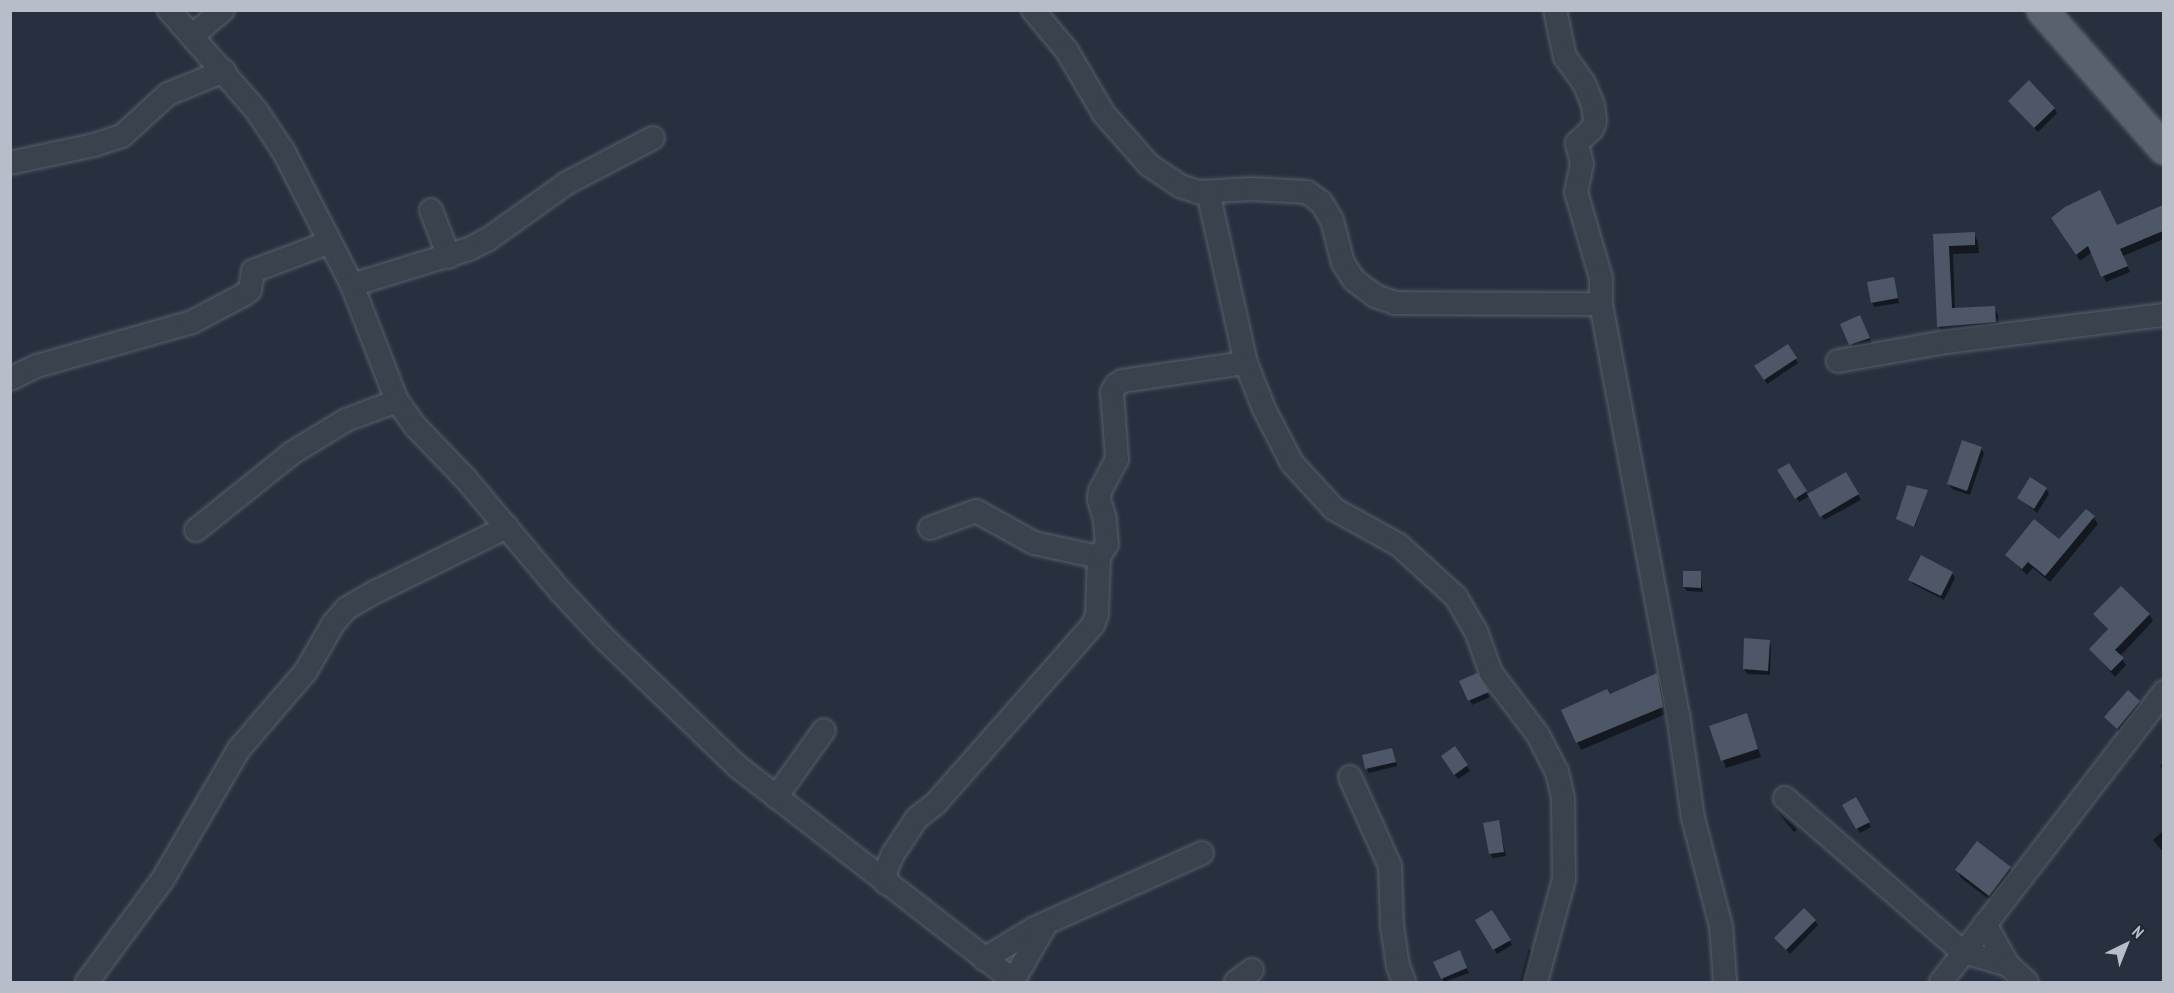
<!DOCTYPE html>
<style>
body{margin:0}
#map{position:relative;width:2174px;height:993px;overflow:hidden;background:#27303e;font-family:"PT Sans Narrow",sans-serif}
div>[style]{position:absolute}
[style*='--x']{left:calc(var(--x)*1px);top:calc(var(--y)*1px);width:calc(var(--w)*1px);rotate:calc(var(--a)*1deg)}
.shadow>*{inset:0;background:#0007}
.building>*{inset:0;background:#4d5767}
.roads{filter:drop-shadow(0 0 2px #58606c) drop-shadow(0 0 2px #58606c)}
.minor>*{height:22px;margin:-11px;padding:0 11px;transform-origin:11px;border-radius:11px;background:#3a424e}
.major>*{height:30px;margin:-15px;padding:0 15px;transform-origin:15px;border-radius:15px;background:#59616e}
span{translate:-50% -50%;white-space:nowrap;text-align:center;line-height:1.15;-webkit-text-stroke:5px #1f2733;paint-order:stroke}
.frame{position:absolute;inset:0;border:12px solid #b7bdc9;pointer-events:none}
.north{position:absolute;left:2096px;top:915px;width:60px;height:60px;-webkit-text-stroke:4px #1f2733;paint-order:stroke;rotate:43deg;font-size:16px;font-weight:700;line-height:24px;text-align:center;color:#b7bdc9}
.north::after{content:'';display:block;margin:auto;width:21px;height:27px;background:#b7bdc9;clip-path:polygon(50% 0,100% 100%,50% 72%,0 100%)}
</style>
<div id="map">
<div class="shadow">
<i style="clip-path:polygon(2009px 101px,2054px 108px,2057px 113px,2038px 132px)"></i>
<i style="clip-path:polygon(2164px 207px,2164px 239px,2123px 256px,2130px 272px,2106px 282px,2092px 252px,2080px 261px,2057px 225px,2116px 226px)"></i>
<i style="clip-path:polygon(1974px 234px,1978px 242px,1979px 253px,1953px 254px,1955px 309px,1994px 308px,1998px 315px,1999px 330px,1943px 335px,1939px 327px,1934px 236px)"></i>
<i style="clip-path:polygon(1893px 279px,1899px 303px,1875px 307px,1872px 303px)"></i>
<i style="clip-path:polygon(1862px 322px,1872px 343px,1854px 349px,1842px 325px)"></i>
<i style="clip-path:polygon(1787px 346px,1798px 363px,1767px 384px,1756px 366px)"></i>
<i style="clip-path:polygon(1981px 448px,1984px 453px,1970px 495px,1952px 489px,1949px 484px)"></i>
<i style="clip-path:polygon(1789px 465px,1808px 495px,1845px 474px,1861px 500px,1824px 520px,1810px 496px,1799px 502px,1779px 471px)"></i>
<i style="clip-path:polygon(2046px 489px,2049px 494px,2037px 513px,2019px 498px)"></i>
<i style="clip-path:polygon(1927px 491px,1915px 527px,1899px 520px,1898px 518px)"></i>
<i style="clip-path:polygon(2093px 517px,2098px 524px,2050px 582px,2033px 568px,2027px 575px,2007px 555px,2059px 541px)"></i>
<i style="clip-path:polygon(1700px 573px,1703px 592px,1687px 591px,1684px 587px)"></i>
<i style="clip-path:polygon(1952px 573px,1955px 578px,1944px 600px,1913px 584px,1910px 580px)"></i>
<i style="clip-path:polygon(2095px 614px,2149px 614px,2153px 621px,2120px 656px,2126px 665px,2115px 677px,2091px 649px,2109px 631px)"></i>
<i style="clip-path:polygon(1769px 641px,1771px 646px,1770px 675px,1747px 674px,1744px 669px)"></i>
<i style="clip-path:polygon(1476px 675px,1490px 697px,1472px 705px,1461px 682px)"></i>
<i style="clip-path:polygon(1656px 675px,1660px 683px,1666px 714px,1581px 750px,1577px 742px)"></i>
<i style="clip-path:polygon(2139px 702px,2142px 706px,2120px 732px,2106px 717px)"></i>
<i style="clip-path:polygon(1746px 715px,1761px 757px,1726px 768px,1711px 727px)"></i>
<i style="clip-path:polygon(1455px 748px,1470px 771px,1458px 779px,1445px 761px)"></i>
<i style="clip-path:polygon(1392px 749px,1397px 766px,1369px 773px,1367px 768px)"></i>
<i style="clip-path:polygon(2164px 762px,2164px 772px,2160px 766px)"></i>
<i style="clip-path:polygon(1855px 799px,1871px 827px,1860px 833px,1844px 806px)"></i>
<i style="clip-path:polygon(1777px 811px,1794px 826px,1797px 830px,1794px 832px)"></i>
<i style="clip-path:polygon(1498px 822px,1506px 856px,1493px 858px,1490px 854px)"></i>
<i style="clip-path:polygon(2164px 830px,2164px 853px,2153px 840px)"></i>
<i style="clip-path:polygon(2010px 868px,2014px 876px,1994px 903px,1961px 878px,1957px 870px)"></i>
<i style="clip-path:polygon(1492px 912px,1512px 945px,1497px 954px,1477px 921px)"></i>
<i style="clip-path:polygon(1815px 921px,1818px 925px,1790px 954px,1776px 939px)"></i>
<i style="clip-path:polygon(1529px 948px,1533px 953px,1526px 982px,1520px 982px)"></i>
<i style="clip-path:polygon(1462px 957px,1469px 973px,1444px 982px,1435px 963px)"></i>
</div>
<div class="building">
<i style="clip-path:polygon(2029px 80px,2055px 108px,2034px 128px,2008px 101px)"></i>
<i style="clip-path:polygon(2100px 190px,2117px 225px,2163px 205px,2163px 231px,2120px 249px,2128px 266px,2101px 277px,2088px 246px,2076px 255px,2051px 218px,2065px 207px)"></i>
<i style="clip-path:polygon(1975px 232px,1975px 245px,1949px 246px,1952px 308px,1995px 306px,1996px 322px,1937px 327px,1933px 234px)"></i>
<i style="clip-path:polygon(1894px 277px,1898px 298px,1871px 303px,1867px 282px)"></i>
<i style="clip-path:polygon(1860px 315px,1870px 338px,1849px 345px,1840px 324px)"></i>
<i style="clip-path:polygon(1788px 344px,1797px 358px,1764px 380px,1754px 366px)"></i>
<i style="clip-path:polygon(1962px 440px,1982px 447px,1967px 491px,1947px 484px)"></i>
<i style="clip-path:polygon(1789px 463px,1807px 491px,1795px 499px,1777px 470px)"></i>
<i style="clip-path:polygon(1846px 472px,1859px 494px,1820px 517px,1807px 494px)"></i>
<i style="clip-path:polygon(2030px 477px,2047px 488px,2034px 509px,2017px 498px)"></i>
<i style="clip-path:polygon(1907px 485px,1928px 490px,1914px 527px,1896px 519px)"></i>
<i style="clip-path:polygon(2086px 509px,2095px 516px,2045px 576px,2028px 562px,2022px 569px,2005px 555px,2034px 519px,2059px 539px)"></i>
<i style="clip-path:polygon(1921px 555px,1953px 572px,1941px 596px,1908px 580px)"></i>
<i style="clip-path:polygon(1683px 571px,1701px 571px,1701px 588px,1683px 587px)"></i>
<i style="clip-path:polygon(2121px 586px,2150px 614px,2115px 650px,2124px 658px,2111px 671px,2089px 649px,2108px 629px,2093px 614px)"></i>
<i style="clip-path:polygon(1744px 638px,1770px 640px,1768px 671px,1743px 669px)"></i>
<i style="clip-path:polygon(1477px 673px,1489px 692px,1468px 701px,1459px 681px)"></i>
<i style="clip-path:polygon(1657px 673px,1663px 707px,1576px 743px,1561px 710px,1607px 689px,1610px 694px)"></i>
<i style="clip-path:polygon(2128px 690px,2140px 701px,2117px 729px,2104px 717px)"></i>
<i style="clip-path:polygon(1747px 713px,1758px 749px,1721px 761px,1709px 726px)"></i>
<i style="clip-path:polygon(1455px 746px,1468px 765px,1454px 775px,1441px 756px)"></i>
<i style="clip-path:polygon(1392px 748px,1396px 762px,1365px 769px,1362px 755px)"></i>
<i style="clip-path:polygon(1856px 797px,1870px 822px,1856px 829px,1842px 805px)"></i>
<i style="clip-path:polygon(1499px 820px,1504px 852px,1489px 854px,1483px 823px)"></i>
<i style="clip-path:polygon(1977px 841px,2011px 867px,1989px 896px,1955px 870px)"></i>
<i style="clip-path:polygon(1804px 908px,1816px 920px,1786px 950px,1774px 938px)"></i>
<i style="clip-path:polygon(1492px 910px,1511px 940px,1493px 950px,1475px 920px)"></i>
<i style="clip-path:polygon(1460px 950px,1467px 968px,1441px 979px,1433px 962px)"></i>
</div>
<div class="roads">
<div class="minor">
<i style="--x:169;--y:10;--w:133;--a:49"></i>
<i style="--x:256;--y:110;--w:50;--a:56.3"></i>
<i style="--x:284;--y:152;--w:149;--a:62.9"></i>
<i style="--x:352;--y:285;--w:124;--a:68.8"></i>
<i style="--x:397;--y:401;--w:32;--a:54"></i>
<i style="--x:416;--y:427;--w:71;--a:46.1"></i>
<i style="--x:465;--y:478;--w:150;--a:49.9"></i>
<i style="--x:562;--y:593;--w:62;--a:47"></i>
<i style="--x:604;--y:638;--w:185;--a:43.9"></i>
<i style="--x:737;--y:766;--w:352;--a:37.8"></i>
<i style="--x:1033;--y:10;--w:53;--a:50.3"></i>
<i style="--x:1067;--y:51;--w:73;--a:59.6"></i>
<i style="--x:1104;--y:114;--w:68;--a:48.6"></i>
<i style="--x:1149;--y:165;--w:37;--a:34"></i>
<i style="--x:1180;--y:186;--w:20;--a:18"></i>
<i style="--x:1199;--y:192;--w:53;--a:-3.2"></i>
<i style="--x:1252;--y:189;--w:55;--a:3.1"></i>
<i style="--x:1307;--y:192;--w:17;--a:36"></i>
<i style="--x:1321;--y:202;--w:21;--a:59"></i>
<i style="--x:1332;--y:220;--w:44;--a:75.7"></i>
<i style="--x:1343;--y:263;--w:20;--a:57"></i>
<i style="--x:1354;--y:280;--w:26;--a:37"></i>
<i style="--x:1375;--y:296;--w:21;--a:19"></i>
<i style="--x:1395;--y:303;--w:206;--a:0.3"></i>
<i style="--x:1555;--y:10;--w:48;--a:78"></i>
<i style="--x:1565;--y:57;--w:32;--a:54"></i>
<i style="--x:1584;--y:83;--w:24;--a:68"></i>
<i style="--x:1593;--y:105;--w:17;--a:83"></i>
<i style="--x:1595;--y:122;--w:8;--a:113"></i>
<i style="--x:1592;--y:129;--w:21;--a:137"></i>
<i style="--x:1577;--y:143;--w:22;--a:77"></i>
<i style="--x:1582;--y:164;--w:29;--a:102"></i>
<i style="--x:1576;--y:192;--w:90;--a:73.8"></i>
<i style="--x:1601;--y:278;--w:26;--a:90"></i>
<i style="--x:1601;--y:304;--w:417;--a:79.4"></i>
<i style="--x:1678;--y:714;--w:105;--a:81.8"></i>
<i style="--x:1693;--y:818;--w:112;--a:75.5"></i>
<i style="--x:1721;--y:926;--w:56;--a:85.9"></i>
<i style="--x:192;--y:36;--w:40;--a:-40"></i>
<i style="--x:10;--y:163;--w:86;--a:-12.1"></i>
<i style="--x:94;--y:145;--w:29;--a:-18"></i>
<i style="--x:122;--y:136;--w:62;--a:-42.4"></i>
<i style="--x:168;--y:94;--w:61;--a:-22.3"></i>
<i style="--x:1208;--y:192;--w:175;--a:77.5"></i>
<i style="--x:1246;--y:363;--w:49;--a:68.6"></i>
<i style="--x:1264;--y:409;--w:61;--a:62.6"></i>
<i style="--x:1292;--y:463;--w:62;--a:47.6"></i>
<i style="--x:1334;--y:509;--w:74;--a:29"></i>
<i style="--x:1399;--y:545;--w:77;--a:42.4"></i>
<i style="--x:1456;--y:597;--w:39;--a:60"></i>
<i style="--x:1476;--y:631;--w:45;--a:70.3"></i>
<i style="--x:1491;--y:673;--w:78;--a:52.8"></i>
<i style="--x:1538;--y:735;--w:42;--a:62.8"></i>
<i style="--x:1557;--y:772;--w:28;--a:77"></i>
<i style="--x:1563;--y:799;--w:80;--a:89.3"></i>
<i style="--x:1564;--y:879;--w:107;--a:105.2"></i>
<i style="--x:431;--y:210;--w:50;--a:69"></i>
<i style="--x:352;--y:285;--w:122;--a:-17.1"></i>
<i style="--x:469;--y:249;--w:20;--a:-27"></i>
<i style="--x:487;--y:240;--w:98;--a:-35.5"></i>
<i style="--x:567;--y:183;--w:97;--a:-27.6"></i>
<i style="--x:1838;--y:361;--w:110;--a:-10"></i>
<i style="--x:1946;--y:342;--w:220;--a:-7.1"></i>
<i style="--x:10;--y:379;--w:30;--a:-26"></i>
<i style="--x:37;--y:366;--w:161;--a:-15.8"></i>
<i style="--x:192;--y:322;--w:60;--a:-27.8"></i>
<i style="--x:245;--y:294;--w:6;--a:-39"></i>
<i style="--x:250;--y:290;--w:19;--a:-81"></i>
<i style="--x:253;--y:271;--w:82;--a:-20.6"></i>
<i style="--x:930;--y:528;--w:49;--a:-20.3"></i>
<i style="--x:976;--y:511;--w:66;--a:28.9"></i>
<i style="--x:1034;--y:543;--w:66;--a:12.2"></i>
<i style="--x:196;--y:530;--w:123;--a:-38.7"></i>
<i style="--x:292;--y:453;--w:63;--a:-31.4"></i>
<i style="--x:346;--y:420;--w:54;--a:-20.4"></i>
<i style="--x:1350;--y:777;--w:98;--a:65.8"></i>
<i style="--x:1390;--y:866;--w:60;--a:88.1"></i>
<i style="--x:1392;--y:926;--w:40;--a:81.5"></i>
<i style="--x:1398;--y:966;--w:17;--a:69"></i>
<i style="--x:776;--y:797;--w:82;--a:-54.4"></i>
<i style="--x:1785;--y:798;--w:235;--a:40.9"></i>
<i style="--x:1963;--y:952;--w:47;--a:16.1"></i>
<i style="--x:886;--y:883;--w:13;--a:-90"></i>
<i style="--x:886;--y:870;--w:17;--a:-66"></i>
<i style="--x:893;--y:854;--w:43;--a:-56.3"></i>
<i style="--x:917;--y:818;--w:24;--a:-38"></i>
<i style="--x:936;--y:803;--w:237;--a:-48.6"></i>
<i style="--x:1093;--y:625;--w:12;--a:-70"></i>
<i style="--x:1097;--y:614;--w:57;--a:-88"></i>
<i style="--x:1099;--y:557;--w:15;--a:-58"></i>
<i style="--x:1107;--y:544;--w:25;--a:-95"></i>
<i style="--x:1105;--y:519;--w:21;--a:-107"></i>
<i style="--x:1099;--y:499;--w:8;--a:-83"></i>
<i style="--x:1100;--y:491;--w:36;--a:-62"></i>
<i style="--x:1117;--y:459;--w:67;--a:-94.3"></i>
<i style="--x:1112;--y:392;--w:8;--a:-60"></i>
<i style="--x:1116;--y:385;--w:7;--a:-34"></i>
<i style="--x:1122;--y:381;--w:125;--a:-8.3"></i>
<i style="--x:1985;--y:924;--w:47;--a:60.7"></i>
<i style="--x:2008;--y:965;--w:25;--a:42"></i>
<i style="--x:984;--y:959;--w:60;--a:-31.3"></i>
<i style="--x:1035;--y:928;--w:183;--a:-24.2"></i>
<i style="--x:1013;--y:981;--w:66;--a:-59.9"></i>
<i style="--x:87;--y:982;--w:128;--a:-53.6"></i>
<i style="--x:163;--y:879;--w:151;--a:-59.7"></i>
<i style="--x:239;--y:749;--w:103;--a:-49.3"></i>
<i style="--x:306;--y:671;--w:54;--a:-60.1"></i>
<i style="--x:333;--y:624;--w:21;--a:-49"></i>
<i style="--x:347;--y:608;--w:34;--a:-30"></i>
<i style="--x:377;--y:591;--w:145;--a:-26.2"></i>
<i style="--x:1236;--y:982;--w:20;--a:-37"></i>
<i style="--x:1941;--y:982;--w:366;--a:-52.4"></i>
</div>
<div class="major">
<i style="--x:2042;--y:10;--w:185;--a:48.7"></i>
</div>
</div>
<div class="frame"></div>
<div class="north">N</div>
</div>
